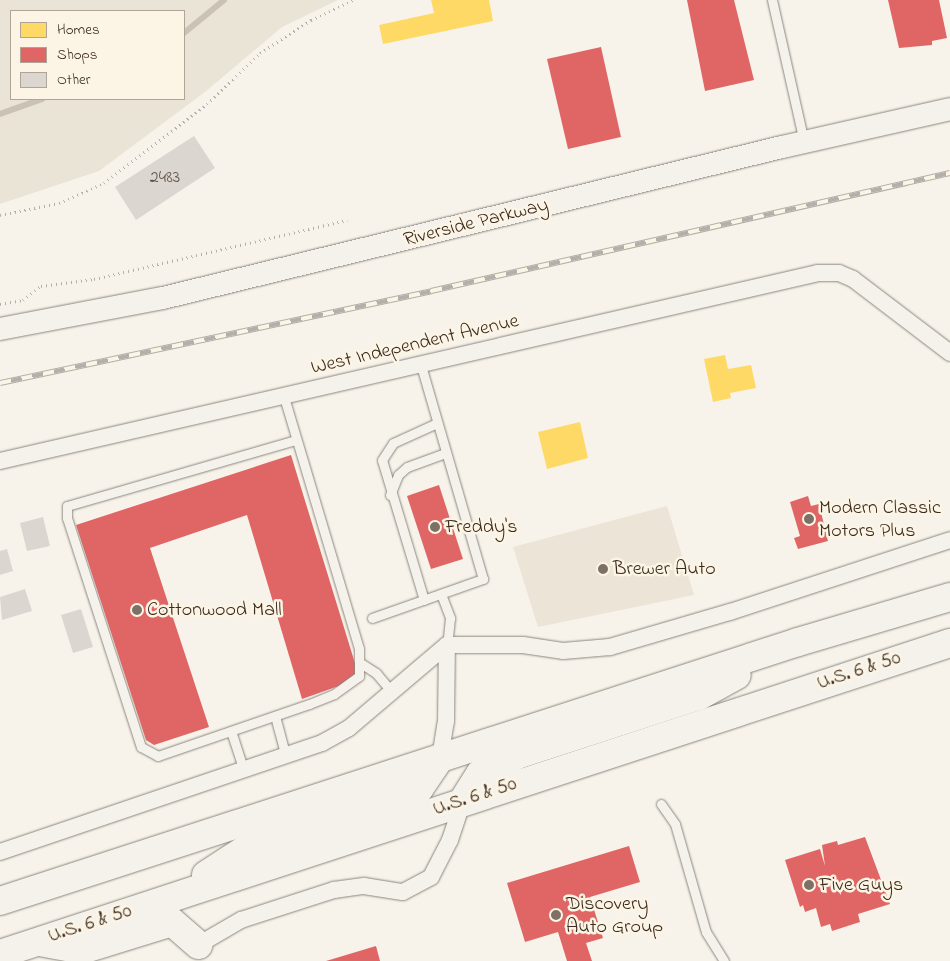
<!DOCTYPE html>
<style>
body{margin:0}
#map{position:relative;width:950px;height:961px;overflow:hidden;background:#f7f3ea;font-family:"Indie Flower",sans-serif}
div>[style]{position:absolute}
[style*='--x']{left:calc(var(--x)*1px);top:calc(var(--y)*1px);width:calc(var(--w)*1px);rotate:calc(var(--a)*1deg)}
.built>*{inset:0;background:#ebe4d7}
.green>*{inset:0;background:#eae4d7}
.homes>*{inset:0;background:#ffd966}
.shops>*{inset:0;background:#e06666}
.stream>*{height:6px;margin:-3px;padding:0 3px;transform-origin:3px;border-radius:3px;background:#cac2b5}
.building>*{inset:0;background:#dbd7d0}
.path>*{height:3px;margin-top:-1.5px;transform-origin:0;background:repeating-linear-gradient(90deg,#b3afa9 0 1px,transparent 0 5px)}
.roads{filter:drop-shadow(0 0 1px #8b867f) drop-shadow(0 0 1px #8b867f)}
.lane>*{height:9px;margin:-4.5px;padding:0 4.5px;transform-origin:4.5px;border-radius:4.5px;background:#f5f2ec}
.street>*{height:16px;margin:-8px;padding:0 8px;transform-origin:8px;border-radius:8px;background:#f5f2ec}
.secondary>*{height:22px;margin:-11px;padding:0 11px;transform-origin:11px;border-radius:11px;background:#f5f2ec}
.highway>*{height:28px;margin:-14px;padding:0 14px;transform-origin:14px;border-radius:14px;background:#f5f2ec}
.rail>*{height:5.5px;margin-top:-2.75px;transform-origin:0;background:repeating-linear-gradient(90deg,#fcf5e5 0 11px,#b3afa9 0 22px);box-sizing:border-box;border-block:1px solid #b3afa9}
.dots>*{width:14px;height:14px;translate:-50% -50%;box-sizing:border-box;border:2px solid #fcf5e5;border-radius:50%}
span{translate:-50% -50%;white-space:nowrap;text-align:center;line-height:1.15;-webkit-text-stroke:5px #fcf5e5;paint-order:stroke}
.number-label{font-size:18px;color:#63554a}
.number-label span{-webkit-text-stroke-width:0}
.street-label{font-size:20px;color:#3b2a1e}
.poi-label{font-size:20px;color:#3b2a1e}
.left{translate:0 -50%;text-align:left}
.legend{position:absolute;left:10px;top:10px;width:175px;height:90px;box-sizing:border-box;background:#fcf5e5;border:1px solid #afa495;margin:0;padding:6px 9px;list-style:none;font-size:15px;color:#3b2a1e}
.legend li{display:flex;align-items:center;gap:10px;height:25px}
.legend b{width:25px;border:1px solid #afa495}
</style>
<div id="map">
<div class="built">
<i style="clip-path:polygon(667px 506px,694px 595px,538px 627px,513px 547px)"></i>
</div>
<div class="green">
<i style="clip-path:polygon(evenodd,0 0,338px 0,282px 27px,205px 92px,99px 171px,0 204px,0 0,184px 11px,184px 99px,11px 99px,11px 11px,184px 11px)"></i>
</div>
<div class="homes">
<i style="clip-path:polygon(431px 0,489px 0,493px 21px,383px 44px,379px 25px,434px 13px)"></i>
<i style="clip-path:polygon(725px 355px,728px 369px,751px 365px,756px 388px,730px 393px,731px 398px,713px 402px,704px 359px)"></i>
<i style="clip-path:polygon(580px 422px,588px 458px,547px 469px,538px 432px)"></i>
</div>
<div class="shops">
<i style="clip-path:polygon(687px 0,734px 0,754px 80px,705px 91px)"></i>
<i style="clip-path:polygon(888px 0,939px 0,947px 38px,932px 41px,932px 45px,899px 48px)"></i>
<i style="clip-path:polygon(601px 47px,621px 137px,568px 149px,547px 59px)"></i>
<i style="clip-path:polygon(291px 455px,358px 673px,350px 682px,302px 699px,247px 515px,150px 548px,209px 727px,154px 745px,146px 740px,76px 525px)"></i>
<i style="clip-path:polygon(439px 485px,463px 559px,431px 569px,407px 496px)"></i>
<i style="clip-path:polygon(808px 496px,811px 506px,819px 504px,828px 541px,798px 549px,794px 538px,800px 536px,790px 502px)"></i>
<i style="clip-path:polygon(865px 837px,890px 904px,858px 914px,860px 922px,832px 931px,830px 924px,821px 927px,816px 908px,805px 912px,803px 905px,800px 907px,785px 860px,820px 849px,825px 866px,822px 845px,837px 841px,838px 845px)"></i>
<i style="clip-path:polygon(629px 846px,640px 882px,590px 897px,603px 938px,586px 943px,592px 961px,567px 961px,558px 932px,525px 942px,507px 883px)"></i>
<i style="clip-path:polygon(376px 946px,380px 961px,326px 961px)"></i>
</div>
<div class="stream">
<i style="--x:184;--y:33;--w:52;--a:-39.5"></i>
<i style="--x:0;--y:114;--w:45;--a:-19.7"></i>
</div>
<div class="building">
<i style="clip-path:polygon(194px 136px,215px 168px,136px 220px,115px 187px)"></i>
<i style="clip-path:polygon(43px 517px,50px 546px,27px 551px,20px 523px)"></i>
<i style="clip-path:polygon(7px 549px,13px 571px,0 575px,0 551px)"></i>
<i style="clip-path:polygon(25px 589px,32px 611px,2px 620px,0 597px)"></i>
<i style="clip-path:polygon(81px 609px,93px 647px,73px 653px,61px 615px)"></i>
</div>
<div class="path">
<i style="--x:0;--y:215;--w:60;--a:-11.5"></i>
<i style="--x:59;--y:203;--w:49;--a:-24"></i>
<i style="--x:104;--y:183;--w:130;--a:-37.5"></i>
<i style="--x:207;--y:104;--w:74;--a:-43.9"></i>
<i style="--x:260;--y:53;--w:61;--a:-32.9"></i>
<i style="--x:311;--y:20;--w:47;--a:-25.5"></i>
<i style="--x:0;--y:304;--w:23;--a:-10"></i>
<i style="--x:23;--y:300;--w:23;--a:-38"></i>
<i style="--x:41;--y:286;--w:53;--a:-7.5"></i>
<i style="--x:94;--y:279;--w:260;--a:-13.1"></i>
</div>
<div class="roads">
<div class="lane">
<i style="--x:772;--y:0;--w:146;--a:77.3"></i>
<i style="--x:284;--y:397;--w:263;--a:73.4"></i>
<i style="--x:359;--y:649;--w:27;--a:90"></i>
<i style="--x:359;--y:676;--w:31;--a:144"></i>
<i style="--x:334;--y:694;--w:27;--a:158"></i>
<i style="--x:309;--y:704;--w:160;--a:161"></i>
<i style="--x:158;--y:756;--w:19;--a:-152"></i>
<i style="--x:141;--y:747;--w:241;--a:-107.9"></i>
<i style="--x:67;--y:518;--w:12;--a:-90"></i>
<i style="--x:67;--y:506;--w:237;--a:-16.1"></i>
<i style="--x:390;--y:495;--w:22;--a:-68"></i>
<i style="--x:398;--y:475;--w:12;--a:-42"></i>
<i style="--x:407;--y:467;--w:40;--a:-20.2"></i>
<i style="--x:441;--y:594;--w:26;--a:69"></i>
<i style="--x:450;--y:618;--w:27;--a:96"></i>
<i style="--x:424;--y:600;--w:146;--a:-106.7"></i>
<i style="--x:382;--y:460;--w:20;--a:-57"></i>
<i style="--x:393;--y:443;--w:48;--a:-24.4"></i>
<i style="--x:372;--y:618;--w:118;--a:-19.4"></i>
<i style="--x:483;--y:579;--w:223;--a:-106.2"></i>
<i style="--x:359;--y:662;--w:20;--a:33"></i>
<i style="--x:376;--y:673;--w:23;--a:50"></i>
<i style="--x:275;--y:716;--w:42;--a:75"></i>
<i style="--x:231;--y:731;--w:42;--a:72"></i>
<i style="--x:661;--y:804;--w:24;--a:55"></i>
<i style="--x:675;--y:824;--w:112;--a:74"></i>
<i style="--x:706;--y:932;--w:34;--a:58"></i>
</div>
<div class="street">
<i style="--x:0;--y:461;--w:839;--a:-12.94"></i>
<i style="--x:818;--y:273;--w:21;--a:0"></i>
<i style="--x:839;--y:273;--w:15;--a:23"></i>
<i style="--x:853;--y:279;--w:122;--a:37.3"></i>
<i style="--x:440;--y:758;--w:36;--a:-81"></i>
<i style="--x:446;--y:722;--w:77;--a:-89.3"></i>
<i style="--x:0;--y:852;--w:340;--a:-18.7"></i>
<i style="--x:322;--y:743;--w:31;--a:-29"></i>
<i style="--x:349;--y:728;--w:128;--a:-40.3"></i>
<i style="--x:447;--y:645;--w:76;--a:0"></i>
<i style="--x:523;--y:645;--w:40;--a:8.5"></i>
<i style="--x:563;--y:651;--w:47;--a:-4.9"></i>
<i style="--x:610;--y:647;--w:125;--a:-16.3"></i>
<i style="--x:730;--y:612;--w:231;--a:-18.1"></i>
<i style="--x:198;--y:945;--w:50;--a:-30.2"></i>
<i style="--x:241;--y:920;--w:98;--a:-17.9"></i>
<i style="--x:334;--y:890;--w:30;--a:-8"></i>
<i style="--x:364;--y:886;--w:39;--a:9"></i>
<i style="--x:403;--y:892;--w:32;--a:-28"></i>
<i style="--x:431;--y:877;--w:42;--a:-62.8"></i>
<i style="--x:450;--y:840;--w:41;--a:-71.6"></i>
</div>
<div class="secondary">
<i style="--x:0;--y:329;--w:166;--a:-10.8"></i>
<i style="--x:163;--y:298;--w:637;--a:-13.71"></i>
<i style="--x:782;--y:147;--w:172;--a:-12.7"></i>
</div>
<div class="highway">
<i style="--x:463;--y:801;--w:32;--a:-58"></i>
<i style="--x:480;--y:774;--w:42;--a:-27.2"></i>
<i style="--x:517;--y:755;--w:191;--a:-18"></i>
<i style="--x:699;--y:696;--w:43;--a:-28.9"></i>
<i style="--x:206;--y:875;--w:48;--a:-33"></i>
<i style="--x:246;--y:849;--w:183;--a:-19.1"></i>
<i style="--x:419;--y:789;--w:37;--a:-56"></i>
<i style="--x:0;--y:901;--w:839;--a:-17.98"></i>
<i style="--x:798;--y:642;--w:159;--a:-16.5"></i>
<i style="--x:40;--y:942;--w:43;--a:10.8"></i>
<i style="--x:82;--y:950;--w:94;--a:-17.3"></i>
<i style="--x:172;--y:922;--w:35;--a:41"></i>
<i style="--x:0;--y:954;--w:1000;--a:-18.13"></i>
</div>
</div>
<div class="rail">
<i style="--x:0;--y:383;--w:441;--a:-12"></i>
<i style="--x:431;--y:291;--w:532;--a:-12.81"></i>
</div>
<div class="dots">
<i style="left:809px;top:519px;background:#7d7065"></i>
<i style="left:435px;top:527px;background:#7d7065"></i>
<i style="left:603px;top:569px;background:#7d7065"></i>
<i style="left:137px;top:610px;background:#7d7065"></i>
<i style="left:809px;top:885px;background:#7d7065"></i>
<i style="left:556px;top:915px;background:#7d7065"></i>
</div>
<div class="number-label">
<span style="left:165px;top:178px">2483</span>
</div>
<div class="street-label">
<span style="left:476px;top:223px;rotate:-14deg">Riverside Parkway</span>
<span style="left:415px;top:345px;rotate:-13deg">West Independent Avenue</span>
<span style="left:859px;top:671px;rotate:-18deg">U.S. 6 &amp; 50</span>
<span style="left:475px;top:797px;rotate:-18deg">U.S. 6 &amp; 50</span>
<span style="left:90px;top:924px;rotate:-18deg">U.S. 6 &amp; 50</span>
</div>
<div class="poi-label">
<span class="left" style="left:819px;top:520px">Modern Classic<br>Motors Plus</span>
<span class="left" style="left:445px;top:527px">Freddy's</span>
<span class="left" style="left:613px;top:569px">Brewer Auto</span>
<span class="left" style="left:147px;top:610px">Cottonwood Mall</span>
<span class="left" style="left:819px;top:885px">Five Guys</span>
<span class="left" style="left:566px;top:916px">Discovery<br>Auto Group</span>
</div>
<ul class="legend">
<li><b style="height:14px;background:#ffd966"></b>Homes</li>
<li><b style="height:14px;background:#e06666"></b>Shops</li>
<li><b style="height:14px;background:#dbd7d0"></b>Other</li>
</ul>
</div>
